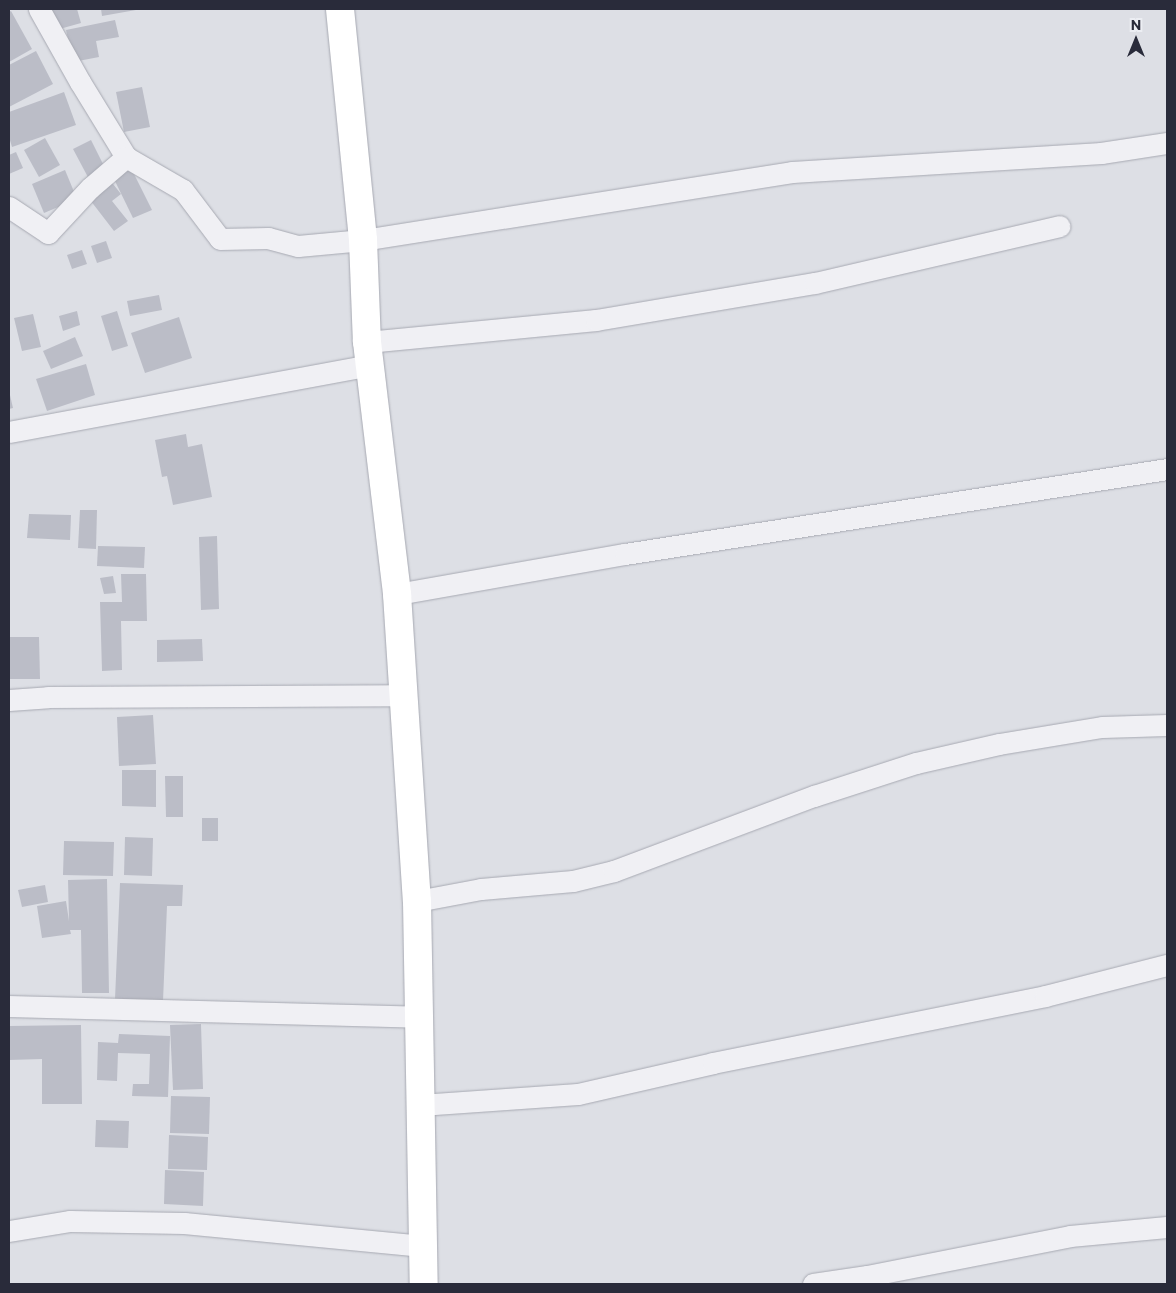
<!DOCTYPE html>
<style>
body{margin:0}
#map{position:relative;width:1176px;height:1293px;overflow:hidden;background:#dddfe5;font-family:Commissioner,sans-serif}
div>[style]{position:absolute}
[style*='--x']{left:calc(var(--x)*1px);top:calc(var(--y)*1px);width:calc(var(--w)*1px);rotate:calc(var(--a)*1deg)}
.building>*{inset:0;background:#bbbdc7}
.roads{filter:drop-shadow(0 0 1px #a7a9b2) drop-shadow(0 0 1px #a7a9b2)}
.street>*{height:21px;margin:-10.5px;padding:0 10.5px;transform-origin:10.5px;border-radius:10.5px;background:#f0f0f4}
.secondary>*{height:28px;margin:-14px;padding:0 14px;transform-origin:14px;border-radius:14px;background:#fff}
span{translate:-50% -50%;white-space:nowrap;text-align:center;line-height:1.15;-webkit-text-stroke:5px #eceef3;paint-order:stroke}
.frame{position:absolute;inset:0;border:10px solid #292b3a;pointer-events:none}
.north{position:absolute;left:1111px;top:15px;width:50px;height:50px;-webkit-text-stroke:4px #eceef3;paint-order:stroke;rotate:0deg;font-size:14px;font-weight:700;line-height:20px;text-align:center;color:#292b3a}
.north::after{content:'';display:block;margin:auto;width:18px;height:22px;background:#292b3a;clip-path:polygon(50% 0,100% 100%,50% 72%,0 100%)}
</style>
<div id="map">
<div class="building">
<i style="clip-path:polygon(50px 9px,77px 9px,81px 23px,56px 30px)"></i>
<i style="clip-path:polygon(101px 9px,136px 9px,136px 10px,102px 16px)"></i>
<i style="clip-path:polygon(11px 11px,32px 49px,9px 62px,9px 12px)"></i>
<i style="clip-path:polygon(115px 20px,119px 37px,96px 41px,99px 57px,73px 62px,66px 30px)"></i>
<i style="clip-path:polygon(36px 51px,53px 84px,9px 107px,9px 65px)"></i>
<i style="clip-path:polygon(142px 87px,150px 127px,124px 132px,116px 92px)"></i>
<i style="clip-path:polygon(64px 92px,76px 125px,12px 147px,9px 137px,9px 112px)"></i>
<i style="clip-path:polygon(45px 138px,60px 165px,39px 177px,24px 150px)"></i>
<i style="clip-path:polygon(91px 140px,107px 172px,90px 181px,73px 149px)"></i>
<i style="clip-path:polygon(16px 152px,23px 168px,9px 174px,9px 155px)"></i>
<i style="clip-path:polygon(131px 168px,152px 210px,133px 218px,113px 177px)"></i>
<i style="clip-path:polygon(65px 170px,77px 199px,44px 213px,32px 184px)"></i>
<i style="clip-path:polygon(109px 179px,121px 194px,112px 201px,128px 221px,114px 231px,87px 196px)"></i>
<i style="clip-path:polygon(106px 241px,112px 258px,97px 263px,91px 246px)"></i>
<i style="clip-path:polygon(82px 250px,87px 264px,72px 269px,67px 255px)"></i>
<i style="clip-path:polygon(159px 295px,162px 310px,130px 316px,127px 301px)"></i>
<i style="clip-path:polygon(77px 311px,80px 325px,63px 331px,59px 316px)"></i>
<i style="clip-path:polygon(117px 311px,128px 346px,112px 351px,101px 316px)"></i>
<i style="clip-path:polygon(33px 314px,41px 347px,22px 351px,14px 318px)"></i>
<i style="clip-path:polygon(179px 317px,192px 358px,145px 373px,131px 333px)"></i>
<i style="clip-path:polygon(75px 337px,83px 356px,51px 369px,43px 351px)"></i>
<i style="clip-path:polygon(86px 364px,95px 395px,47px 411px,36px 379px)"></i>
<i style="clip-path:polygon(9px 391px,13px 408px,9px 409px)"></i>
<i style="clip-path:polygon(186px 434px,188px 447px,202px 444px,212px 497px,173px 505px,167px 476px,162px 477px,155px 440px)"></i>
<i style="clip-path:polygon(80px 510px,97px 510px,96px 549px,78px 548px)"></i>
<i style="clip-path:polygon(29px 514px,71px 515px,70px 540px,27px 538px)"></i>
<i style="clip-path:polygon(217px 536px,219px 609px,201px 610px,199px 537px)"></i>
<i style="clip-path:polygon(98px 546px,145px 547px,144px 568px,97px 566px)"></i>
<i style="clip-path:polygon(121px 574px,146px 574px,147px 621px,121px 621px,122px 670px,102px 671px,100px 602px,122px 602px)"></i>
<i style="clip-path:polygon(113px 576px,116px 593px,104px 594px,100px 578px)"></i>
<i style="clip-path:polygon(9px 637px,39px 637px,40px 679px,9px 679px)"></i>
<i style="clip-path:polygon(202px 639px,203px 661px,157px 662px,157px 640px)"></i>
<i style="clip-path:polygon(153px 715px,156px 764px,119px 766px,117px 717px)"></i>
<i style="clip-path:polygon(122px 770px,156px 770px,156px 807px,122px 806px)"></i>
<i style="clip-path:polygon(165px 776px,183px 776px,183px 817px,166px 817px)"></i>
<i style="clip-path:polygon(202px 818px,218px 818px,218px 841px,202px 841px)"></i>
<i style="clip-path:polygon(125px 837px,153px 838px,152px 876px,124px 875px)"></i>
<i style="clip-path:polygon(64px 841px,114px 842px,113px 876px,63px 875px)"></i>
<i style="clip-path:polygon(107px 879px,109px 993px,82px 993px,81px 930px,70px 930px,71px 934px,42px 938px,37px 906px,66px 901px,69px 921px,68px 880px)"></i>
<i style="clip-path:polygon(120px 883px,183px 885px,182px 906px,167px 906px,163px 1001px,115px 999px)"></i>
<i style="clip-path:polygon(45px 885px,48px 902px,22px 907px,18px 890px)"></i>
<i style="clip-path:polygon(201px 1024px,203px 1089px,173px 1090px,170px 1025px)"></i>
<i style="clip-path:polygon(81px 1025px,82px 1104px,42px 1104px,42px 1059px,9px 1060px,9px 1026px)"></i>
<i style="clip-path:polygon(119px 1034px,170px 1036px,168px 1097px,132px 1096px,133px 1084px,149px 1084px,150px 1054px,118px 1053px,117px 1081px,97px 1080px,98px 1042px,118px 1043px)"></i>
<i style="clip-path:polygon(171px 1096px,210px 1097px,209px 1134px,170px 1133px)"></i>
<i style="clip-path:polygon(96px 1120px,129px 1121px,128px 1148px,95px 1147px)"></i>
<i style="clip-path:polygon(169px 1135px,208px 1137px,207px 1170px,168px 1169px)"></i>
<i style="clip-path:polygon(165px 1170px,204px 1172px,203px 1206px,164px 1204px)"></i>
</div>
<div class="roads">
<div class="street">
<i style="--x:39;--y:9;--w:84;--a:60.7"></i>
<i style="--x:80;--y:82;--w:88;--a:58.5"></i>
<i style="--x:126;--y:157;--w:66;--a:30.1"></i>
<i style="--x:183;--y:190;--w:61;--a:52.9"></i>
<i style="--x:220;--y:239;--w:48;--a:-1.2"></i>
<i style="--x:268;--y:238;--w:31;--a:15"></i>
<i style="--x:298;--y:246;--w:65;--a:-5.3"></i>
<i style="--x:363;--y:240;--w:434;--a:-9"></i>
<i style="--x:792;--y:172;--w:310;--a:-3.5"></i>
<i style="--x:1101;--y:153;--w:67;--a:-8.6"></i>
<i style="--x:9;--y:207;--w:47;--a:33.7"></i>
<i style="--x:48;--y:233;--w:62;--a:-47"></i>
<i style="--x:90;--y:188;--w:48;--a:-40.7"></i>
<i style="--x:367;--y:342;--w:230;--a:-5.5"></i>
<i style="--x:596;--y:320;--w:222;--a:-9.6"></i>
<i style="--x:815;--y:283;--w:251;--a:-13.1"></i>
<i style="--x:9;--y:432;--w:366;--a:-10.5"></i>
<i style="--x:397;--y:594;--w:231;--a:-10"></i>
<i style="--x:625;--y:554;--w:549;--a:-8.91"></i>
<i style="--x:9;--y:700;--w:39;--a:-4"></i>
<i style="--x:48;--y:697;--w:354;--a:-0.3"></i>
<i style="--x:417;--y:901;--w:65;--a:-10.6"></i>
<i style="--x:481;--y:889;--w:92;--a:-5"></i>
<i style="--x:573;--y:881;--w:42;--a:-13.7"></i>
<i style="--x:614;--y:871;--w:214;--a:-20.6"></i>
<i style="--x:814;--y:796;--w:107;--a:-17.9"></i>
<i style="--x:916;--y:763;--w:85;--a:-12.9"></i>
<i style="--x:999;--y:744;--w:104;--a:-9.4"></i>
<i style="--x:1102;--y:727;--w:65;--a:-1.8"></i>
<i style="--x:9;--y:1006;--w:409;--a:1.5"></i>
<i style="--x:420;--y:1105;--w:158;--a:-4"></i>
<i style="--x:578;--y:1094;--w:139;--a:-12.9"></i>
<i style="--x:713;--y:1063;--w:339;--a:-11.4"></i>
<i style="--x:1045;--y:996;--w:126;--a:-14.3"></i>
<i style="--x:9;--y:1231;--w:62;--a:-9.3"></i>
<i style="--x:70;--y:1221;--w:114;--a:1"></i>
<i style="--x:184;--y:1223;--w:240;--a:5.5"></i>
<i style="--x:813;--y:1284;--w:55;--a:-8.4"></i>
<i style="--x:867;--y:1276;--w:207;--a:-11.1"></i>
<i style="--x:1070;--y:1236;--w:97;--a:-5.3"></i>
</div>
<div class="secondary">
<i style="--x:340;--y:9;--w:232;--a:84.3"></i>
<i style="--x:363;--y:240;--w:102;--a:87.8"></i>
<i style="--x:367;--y:342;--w:254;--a:83.2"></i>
<i style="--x:397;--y:594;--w:308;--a:86.3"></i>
<i style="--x:417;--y:901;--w:383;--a:89"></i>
</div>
</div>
<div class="frame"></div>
<div class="north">N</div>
</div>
